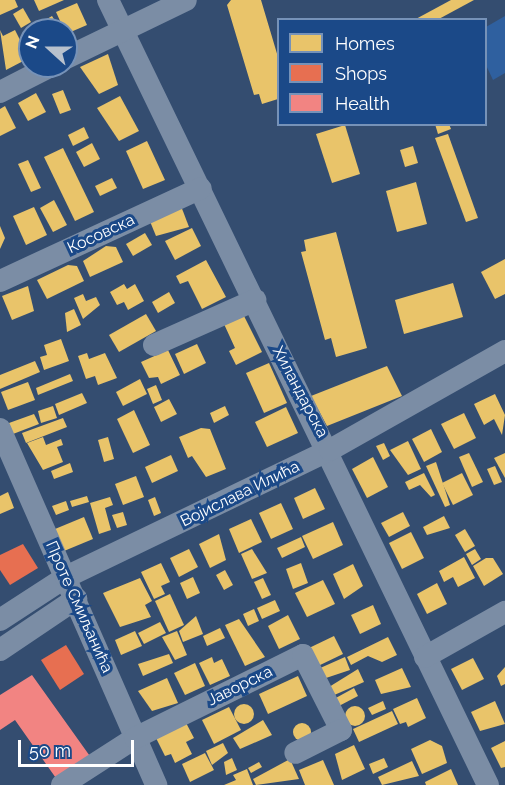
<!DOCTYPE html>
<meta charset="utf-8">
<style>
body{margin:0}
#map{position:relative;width:505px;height:785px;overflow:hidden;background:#344d70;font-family:Raleway,sans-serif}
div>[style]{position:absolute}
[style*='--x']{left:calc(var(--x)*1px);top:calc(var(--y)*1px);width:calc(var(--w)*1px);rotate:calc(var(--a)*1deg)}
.green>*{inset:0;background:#2f609f}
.homes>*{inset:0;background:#e9c46a}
.round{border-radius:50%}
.shops>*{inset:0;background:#e76f51}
.health>*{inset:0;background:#f28482}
.minor>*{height:22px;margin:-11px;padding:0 11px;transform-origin:11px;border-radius:11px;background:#7b8da5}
span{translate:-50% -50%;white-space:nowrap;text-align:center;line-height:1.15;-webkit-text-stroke:6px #1b4988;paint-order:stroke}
.street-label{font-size:16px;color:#fff}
.legend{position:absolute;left:277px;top:18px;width:210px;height:108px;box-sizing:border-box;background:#1b4988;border:2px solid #7692b8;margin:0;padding:8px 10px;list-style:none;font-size:18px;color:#fff}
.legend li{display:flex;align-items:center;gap:12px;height:30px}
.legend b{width:30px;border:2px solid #7692b8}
.north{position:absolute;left:18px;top:18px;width:60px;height:60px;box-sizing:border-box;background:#1b4988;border:2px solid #7692b8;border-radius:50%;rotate:291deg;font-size:16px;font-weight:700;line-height:24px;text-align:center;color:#fff}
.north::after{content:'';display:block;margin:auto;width:21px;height:27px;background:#b8c1cd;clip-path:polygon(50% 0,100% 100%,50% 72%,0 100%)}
.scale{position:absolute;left:18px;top:740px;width:116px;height:27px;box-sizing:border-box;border:3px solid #fff;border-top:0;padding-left:8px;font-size:18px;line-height:21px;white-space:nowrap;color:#fff;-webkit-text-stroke:4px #1b4988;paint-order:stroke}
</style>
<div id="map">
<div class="green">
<i style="clip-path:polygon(505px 16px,505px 73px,493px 80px,486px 65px,486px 27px)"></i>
</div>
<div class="homes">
<i style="clip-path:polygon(0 0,15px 0,18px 7px,0 15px)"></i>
<i style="clip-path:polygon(34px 0,64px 0,39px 11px)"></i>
<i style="clip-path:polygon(231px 0,261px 0,278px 57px,278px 99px,262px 104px,259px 94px,254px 95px,227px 5px)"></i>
<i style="clip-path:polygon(451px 0,474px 0,437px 20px,414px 20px)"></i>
<i style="clip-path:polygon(77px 3px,87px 25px,66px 34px,56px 12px)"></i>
<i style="clip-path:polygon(23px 8px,31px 22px,21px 28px,13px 14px)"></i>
<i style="clip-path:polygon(52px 16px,58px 26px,38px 30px,35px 26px)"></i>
<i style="clip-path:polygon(0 30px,3px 36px,15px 30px,29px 58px,6px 70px)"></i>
<i style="clip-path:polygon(108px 54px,118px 85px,99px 94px,80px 67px)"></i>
<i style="clip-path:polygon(63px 90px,71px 110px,60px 114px,52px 94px)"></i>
<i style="clip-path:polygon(36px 93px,46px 112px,28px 121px,18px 103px)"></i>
<i style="clip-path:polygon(120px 96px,139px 131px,119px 141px,97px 108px)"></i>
<i style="clip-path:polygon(5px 106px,16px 128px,0 136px,0 109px)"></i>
<i style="clip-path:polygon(435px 124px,449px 124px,451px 129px,438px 134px)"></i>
<i style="clip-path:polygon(345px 125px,360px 174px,332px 183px,316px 134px)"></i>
<i style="clip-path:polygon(84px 127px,89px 138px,73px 146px,68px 135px)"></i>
<i style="clip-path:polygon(448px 134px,478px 218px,466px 222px,435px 138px)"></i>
<i style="clip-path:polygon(147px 141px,165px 180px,143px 189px,126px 151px)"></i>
<i style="clip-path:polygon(92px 143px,100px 159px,84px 167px,76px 152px)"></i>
<i style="clip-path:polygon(413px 146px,418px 163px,405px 167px,400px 150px)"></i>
<i style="clip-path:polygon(63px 148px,94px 212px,75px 221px,44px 157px)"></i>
<i style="clip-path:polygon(28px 160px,41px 188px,31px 192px,18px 164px)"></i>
<i style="clip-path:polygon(112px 178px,117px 188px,100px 196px,95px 186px)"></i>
<i style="clip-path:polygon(416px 182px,427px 224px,397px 232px,386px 191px)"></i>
<i style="clip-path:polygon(54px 200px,67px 225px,53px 232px,40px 208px)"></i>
<i style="clip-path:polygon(181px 206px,189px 227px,156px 236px,149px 219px)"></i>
<i style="clip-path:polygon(34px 207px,47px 235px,26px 245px,13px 216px)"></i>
<i style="clip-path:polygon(0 226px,5px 238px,0 249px)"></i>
<i style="clip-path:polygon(192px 228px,201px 246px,175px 260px,165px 241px)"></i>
<i style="clip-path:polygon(336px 232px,367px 348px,336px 357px,331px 338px,325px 340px,301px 252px,306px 251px,304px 240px)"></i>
<i style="clip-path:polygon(145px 233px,152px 245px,133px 256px,126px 244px)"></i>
<i style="clip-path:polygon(106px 246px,116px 247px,123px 262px,90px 277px,83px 261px)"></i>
<i style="clip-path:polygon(505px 259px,505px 294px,495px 299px,481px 272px)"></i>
<i style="clip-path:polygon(206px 260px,226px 297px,202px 309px,188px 281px,180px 284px,176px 276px)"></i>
<i style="clip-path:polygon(68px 265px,77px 266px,84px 281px,47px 299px,37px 280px)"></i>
<i style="clip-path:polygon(453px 283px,463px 317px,404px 334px,395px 300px)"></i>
<i style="clip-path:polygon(124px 284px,127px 289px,135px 284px,144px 301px,128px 310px,124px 302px,117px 305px,110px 292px)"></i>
<i style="clip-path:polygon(28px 286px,34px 311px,12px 320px,2px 296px)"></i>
<i style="clip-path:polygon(169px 292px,175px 303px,158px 313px,152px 302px)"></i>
<i style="clip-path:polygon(83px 294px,86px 301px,96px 297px,100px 305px,83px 319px,74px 298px)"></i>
<i style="clip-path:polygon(74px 309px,81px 325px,67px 332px,65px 313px)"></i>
<i style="clip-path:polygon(146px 314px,156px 331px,119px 352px,109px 335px)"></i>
<i style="clip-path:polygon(243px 314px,262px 352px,236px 365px,229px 351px,235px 348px,224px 324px)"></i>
<i style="clip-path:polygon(61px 339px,69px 361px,44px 370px,40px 357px,47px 355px,44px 345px)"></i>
<i style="clip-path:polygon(197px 344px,206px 363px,184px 374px,175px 354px)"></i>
<i style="clip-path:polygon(168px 350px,180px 375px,161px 384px,158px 377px,149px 378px,141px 362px)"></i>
<i style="clip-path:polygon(87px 353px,89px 359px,105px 353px,117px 378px,98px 385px,95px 376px,86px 379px,78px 356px)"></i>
<i style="clip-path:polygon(35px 361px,40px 372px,0 389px,0 375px)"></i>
<i style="clip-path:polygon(269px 363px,287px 403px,264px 413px,246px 373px)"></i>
<i style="clip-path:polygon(387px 366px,402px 396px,327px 426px,311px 396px)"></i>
<i style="clip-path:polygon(70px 374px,73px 381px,38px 395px,36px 388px)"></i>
<i style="clip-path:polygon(140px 379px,147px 394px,123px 406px,116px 392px)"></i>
<i style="clip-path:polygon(28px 382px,35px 400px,8px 410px,1px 392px)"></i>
<i style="clip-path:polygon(156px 385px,162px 400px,153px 404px,147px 389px)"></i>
<i style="clip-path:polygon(82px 393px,87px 403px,59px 415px,55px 404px)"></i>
<i style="clip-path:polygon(495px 394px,505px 415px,502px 435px,494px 419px,484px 425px,474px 404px)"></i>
<i style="clip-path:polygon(169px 399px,177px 414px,161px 422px,154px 407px)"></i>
<i style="clip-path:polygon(53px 406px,57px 418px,41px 423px,38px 411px)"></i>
<i style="clip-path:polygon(225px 406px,229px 415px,214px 423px,210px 413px)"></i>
<i style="clip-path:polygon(286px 407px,298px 433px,267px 447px,255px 422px)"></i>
<i style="clip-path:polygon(134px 410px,150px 445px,133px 453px,117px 419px)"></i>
<i style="clip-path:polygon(464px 413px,476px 438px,454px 449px,441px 424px)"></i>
<i style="clip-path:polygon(34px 414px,39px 424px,13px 434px,9px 423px)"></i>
<i style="clip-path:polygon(63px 418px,67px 427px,26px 443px,22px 433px)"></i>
<i style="clip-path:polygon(201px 428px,210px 429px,226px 469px,206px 477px,192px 456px,188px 458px,179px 437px)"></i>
<i style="clip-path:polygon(431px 429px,442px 452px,424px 462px,412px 439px)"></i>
<i style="clip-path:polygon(43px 437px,46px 445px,61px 439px,63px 445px,57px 447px,63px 462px,43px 470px,27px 443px)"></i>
<i style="clip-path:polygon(108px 437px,114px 459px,104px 462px,98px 440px)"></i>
<i style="clip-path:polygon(408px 441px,421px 469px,408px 475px,390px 450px)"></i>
<i style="clip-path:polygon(384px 443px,390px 456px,383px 460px,376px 446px)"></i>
<i style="clip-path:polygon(469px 453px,483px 482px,472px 487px,459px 457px)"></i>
<i style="clip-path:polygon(505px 453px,505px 478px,494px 458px)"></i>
<i style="clip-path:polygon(171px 455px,178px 471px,152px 483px,145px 467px)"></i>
<i style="clip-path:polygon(373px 457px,388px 487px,367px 498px,352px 469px)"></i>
<i style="clip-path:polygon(436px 462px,450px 505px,445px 507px,426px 466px)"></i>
<i style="clip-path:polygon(70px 463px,73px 472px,54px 479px,51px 471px)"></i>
<i style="clip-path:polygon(495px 466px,502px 482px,494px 485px,487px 469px)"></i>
<i style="clip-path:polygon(424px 473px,435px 495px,431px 497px,420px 485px,409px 490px,405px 482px)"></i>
<i style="clip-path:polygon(462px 473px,473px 495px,453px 505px,442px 483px)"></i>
<i style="clip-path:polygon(136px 476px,144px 497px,123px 505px,115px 484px)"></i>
<i style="clip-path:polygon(315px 488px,325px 509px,303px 519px,294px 498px)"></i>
<i style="clip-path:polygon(8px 492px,14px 508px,0 514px,0 496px)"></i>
<i style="clip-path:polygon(87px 496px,89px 502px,72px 507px,70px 501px)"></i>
<i style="clip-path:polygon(110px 497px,113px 505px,105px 508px,111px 530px,99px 534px,90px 503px)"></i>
<i style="clip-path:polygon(155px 497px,161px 513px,154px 516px,148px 500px)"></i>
<i style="clip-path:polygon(66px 501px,69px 510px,56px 515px,52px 506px)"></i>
<i style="clip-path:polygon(281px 503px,293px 529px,271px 539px,259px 513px)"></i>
<i style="clip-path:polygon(123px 512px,127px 525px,117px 528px,112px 515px)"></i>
<i style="clip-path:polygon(403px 512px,410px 526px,389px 537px,381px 523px)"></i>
<i style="clip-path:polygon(444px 516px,450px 528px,427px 535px,423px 527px)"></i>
<i style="clip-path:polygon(84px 517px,93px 539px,64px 551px,55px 529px)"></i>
<i style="clip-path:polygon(251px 519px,262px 542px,239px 553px,229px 529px)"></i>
<i style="clip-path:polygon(333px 522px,343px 545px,313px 559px,302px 536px)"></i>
<i style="clip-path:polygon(465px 529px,475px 546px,465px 552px,455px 535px)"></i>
<i style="clip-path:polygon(411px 532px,424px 558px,402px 569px,389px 543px)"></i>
<i style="clip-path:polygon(219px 534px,226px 560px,210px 568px,199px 544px)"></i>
<i style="clip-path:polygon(301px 537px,305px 547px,282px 558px,277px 548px)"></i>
<i style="clip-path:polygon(189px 549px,198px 567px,179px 577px,170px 558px)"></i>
<i style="clip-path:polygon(252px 549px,267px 573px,252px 579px,241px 554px)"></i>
<i style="clip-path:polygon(475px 549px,481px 559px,472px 565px,466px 554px)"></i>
<i style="clip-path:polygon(464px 557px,475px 578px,458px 587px,453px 577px,444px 582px,439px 571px)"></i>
<i style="clip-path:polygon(486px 558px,493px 558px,503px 574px,484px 586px,473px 566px)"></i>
<i style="clip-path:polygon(161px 563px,170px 582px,161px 586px,165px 594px,154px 599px,141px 572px)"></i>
<i style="clip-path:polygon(301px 563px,308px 583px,293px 589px,286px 569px)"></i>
<i style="clip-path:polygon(353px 564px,363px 586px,344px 599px,333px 574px)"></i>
<i style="clip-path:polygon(225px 570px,233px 585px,224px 590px,216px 575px)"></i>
<i style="clip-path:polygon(193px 577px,200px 593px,187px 599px,180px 583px)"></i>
<i style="clip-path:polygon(140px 578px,152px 601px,145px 605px,151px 617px,120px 627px,103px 593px)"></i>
<i style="clip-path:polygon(263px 578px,271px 595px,262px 599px,254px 582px)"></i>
<i style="clip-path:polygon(323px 580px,335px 604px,307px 617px,295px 593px)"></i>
<i style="clip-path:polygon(437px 583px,447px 604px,427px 614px,417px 594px)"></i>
<i style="clip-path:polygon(170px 594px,184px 625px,169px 632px,155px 601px)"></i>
<i style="clip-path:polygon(275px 600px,280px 611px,262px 619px,257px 608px)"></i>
<i style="clip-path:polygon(373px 605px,381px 624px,360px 634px,351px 615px)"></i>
<i style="clip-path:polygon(254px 609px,259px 621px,248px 626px,243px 614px)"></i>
<i style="clip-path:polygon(288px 615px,300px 639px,279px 649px,268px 626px)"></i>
<i style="clip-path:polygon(196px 616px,203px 634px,183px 642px,179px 631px)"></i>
<i style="clip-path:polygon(239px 619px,265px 657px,245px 666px,225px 625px)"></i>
<i style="clip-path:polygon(160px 622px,166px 633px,144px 644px,138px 633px)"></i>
<i style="clip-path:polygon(220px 628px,225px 638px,207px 646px,203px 636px)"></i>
<i style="clip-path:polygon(135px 631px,142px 646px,121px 655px,115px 640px)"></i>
<i style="clip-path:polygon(177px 631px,187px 655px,175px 660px,162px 637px)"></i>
<i style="clip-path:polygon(334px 636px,343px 654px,318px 666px,309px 648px)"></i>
<i style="clip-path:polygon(388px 637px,397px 655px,382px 662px,368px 656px,351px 665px,347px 657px)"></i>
<i style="clip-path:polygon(169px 654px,173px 663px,143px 676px,138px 664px)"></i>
<i style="clip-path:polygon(212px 657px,214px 663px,222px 659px,230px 676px,210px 685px,199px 663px)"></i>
<i style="clip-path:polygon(345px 657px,350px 670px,323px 679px,318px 669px)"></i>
<i style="clip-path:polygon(473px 658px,484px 679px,462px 690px,451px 669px)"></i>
<i style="clip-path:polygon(195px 663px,205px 686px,185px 695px,174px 673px)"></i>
<i style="clip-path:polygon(505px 667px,505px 684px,501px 686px,497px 676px)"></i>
<i style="clip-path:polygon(402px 668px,411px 687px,381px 694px,375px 680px)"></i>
<i style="clip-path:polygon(358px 669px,364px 682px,332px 696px,329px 687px)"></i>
<i style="clip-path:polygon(298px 676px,307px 696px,268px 714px,259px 694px)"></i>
<i style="clip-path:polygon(167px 678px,178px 703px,152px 711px,138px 691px)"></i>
<i style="clip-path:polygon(354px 688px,358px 696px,337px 707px,334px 699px)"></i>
<i style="clip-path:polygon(417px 698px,426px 718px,408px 727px,406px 722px,400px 724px,393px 709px)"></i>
<i style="clip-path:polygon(383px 701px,386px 709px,372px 715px,368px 708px)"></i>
<i style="clip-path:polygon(495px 701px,505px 724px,480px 731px,471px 712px)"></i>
<i class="round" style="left:234px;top:704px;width:20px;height:20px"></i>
<i class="round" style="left:345px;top:706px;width:20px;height:20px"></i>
<i style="clip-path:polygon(229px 707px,241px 730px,214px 744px,202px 720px)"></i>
<i style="clip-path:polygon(392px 711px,398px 724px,359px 742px,353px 729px)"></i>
<i style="clip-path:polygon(184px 719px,194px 738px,186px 742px,192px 754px,175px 763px,171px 754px,165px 756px,155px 736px)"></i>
<i style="clip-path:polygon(263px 720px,272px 735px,240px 749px,233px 738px)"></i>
<i class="round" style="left:293px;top:723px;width:18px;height:18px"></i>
<i style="clip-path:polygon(430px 740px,442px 746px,447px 763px,422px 774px,411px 749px)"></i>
<i style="clip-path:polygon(505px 741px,505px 767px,501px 768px,491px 748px)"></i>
<i style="clip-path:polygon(223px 743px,228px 753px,212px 765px,206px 751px)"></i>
<i style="clip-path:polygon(354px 745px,365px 769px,342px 780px,335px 754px)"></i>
<i style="clip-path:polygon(205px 753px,214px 770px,190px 782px,182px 764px)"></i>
<i style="clip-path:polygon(232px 758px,237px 770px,226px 775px,224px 762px)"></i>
<i style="clip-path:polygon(384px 758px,388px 767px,373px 774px,369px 764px)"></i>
<i style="clip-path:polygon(290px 759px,299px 779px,256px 785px,253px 779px)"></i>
<i style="clip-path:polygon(323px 760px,334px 785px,305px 785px,299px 770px)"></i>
<i style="clip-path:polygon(412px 761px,419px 776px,382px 785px,378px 777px)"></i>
<i style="clip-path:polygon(259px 762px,262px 767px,251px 773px,248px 768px)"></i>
<i style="clip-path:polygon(247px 769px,253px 785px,224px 785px,236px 780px,233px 775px)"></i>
<i style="clip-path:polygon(451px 769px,458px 785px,426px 785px,425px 782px)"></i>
</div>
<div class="shops">
<i style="clip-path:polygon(23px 544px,38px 568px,10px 585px,0 570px,0 555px)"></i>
<i style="clip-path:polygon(66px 645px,84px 674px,60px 690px,41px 660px)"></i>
</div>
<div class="health">
<i style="clip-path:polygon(32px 675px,92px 759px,58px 781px,15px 720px,0 730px,0 695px)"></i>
</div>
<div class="minor">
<i style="--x:108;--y:0;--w:872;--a:64.17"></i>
<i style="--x:66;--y:58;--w:133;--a:-25.8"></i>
<i style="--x:0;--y:92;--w:57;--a:-27"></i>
<i style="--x:0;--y:281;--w:221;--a:-24.8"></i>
<i style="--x:154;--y:345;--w:111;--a:-24"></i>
<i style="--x:0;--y:429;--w:389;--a:66.3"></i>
<i style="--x:0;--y:620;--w:79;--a:-33.1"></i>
<i style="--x:66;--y:577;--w:293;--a:-25.7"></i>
<i style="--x:330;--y:450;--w:201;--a:-29.5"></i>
<i style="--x:0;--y:650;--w:92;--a:-33.9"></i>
<i style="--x:425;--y:657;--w:92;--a:-29.4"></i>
<i style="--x:62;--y:785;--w:87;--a:-32.8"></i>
<i style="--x:135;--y:738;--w:187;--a:-26.3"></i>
<i style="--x:303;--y:655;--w:84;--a:63.1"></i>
<i style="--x:341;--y:730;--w:51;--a:153.4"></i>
</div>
<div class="street-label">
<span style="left:101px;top:234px;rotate:-25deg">Косовска</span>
<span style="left:300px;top:392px;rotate:62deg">Хиландарска</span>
<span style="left:240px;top:494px;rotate:-26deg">Војислава Илића</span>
<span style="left:79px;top:607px;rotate:66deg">Проте Смиљанића</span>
<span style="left:240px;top:686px;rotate:-26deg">Јаворска</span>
</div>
<ul class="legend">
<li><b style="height:16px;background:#e9c46a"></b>Homes</li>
<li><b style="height:16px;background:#e76f51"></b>Shops</li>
<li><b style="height:16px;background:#f28482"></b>Health</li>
</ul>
<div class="north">N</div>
<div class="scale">50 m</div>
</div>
